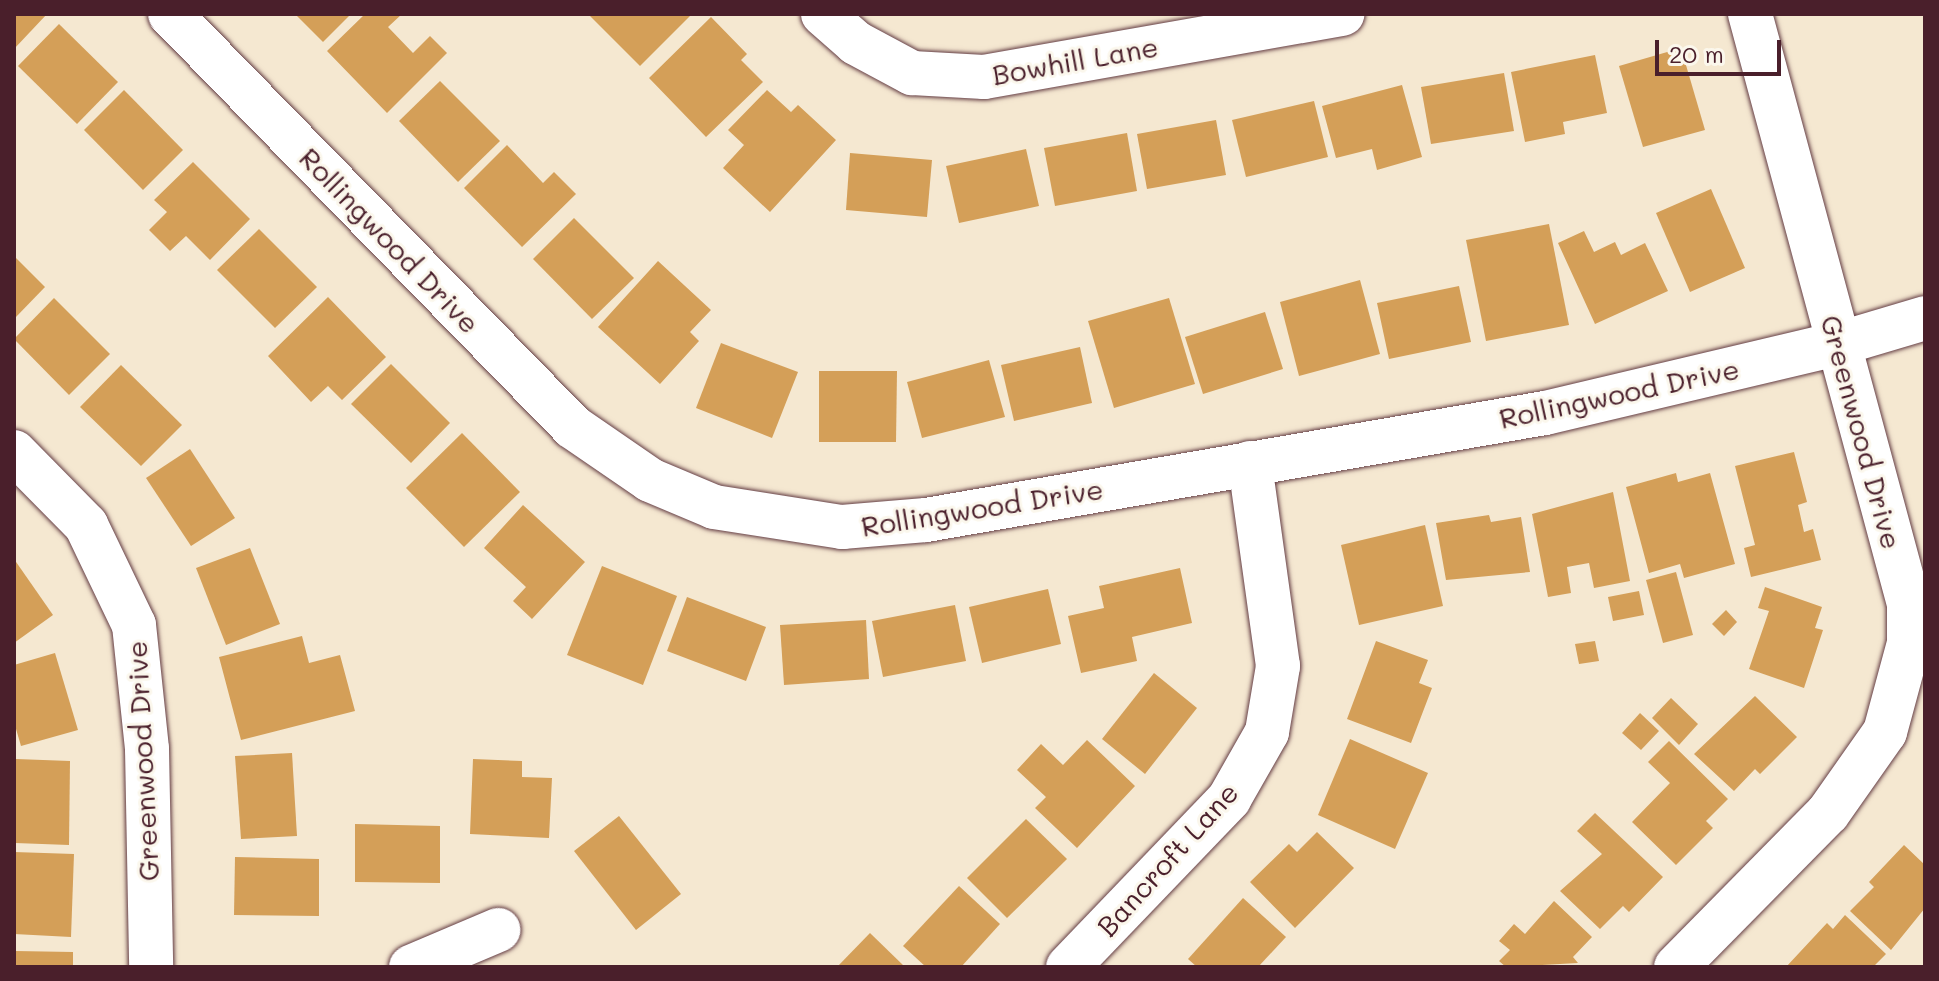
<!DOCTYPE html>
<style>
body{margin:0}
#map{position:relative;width:1939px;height:981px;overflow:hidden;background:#f5e8d1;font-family:Mali,sans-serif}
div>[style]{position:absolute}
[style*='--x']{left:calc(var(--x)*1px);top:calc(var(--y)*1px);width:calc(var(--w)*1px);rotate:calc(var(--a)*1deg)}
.building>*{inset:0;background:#d49f58}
.roads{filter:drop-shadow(0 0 2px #643d44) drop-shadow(0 0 2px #643d44)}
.street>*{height:44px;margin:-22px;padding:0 22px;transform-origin:22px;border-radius:22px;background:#fff}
.secondary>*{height:44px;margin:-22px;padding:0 22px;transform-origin:22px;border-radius:22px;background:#fff}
span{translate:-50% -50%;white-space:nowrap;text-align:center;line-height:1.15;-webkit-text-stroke:6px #fbf7ec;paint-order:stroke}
.street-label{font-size:28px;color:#4a1f2b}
.frame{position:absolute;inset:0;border:16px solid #4a1f2b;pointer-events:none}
.scale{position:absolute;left:1655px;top:40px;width:126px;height:36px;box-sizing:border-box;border:4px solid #4a1f2b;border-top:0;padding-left:10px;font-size:24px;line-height:28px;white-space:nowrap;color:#4a1f2b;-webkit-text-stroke:6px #fbf7ec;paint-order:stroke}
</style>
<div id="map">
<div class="building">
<i style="clip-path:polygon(14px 14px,47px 14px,14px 49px)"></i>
<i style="clip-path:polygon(295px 14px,351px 14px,323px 42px)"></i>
<i style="clip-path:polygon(365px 14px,402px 14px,388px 27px,413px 53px,430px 36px,447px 53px,387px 113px,327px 51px)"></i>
<i style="clip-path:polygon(588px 14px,692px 14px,640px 66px)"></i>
<i style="clip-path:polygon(711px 17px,747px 54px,741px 60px,763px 82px,706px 137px,649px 78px)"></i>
<i style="clip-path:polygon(59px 24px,118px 82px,77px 124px,18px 66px)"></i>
<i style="clip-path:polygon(1681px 48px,1705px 130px,1643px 147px,1619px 66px)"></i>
<i style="clip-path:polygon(1595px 55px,1607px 113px,1563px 122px,1565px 134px,1525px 142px,1511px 72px)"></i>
<i style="clip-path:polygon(1504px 73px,1514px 131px,1431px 144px,1421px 87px)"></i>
<i style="clip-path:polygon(440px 81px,500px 141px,458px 182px,399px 121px)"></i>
<i style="clip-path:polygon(1402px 85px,1422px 157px,1377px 170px,1372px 149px,1336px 158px,1322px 106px)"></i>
<i style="clip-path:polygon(124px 90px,183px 150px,143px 190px,84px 130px)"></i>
<i style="clip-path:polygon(767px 90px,791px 112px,798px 105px,836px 140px,770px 212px,723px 168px,744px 145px,728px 130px)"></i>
<i style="clip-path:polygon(1314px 101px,1328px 157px,1246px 177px,1232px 120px)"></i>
<i style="clip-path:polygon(1216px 120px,1226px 175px,1147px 189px,1137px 134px)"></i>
<i style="clip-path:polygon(1127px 133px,1137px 191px,1055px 206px,1044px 148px)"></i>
<i style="clip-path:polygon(507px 145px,543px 183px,554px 172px,576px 194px,522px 247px,464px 188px)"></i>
<i style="clip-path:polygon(1026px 149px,1039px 206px,959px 223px,946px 166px)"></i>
<i style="clip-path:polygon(850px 153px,932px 160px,927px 217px,846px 210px)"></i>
<i style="clip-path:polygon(193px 162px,250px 219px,210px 260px,186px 236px,170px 251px,149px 230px,167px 212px,154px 200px)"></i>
<i style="clip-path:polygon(1711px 189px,1745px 268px,1690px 292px,1656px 213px)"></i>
<i style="clip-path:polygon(574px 218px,634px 278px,592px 319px,533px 259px)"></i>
<i style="clip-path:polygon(1549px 224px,1569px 325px,1486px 341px,1466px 240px)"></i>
<i style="clip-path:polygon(259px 229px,317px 287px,275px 328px,217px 270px)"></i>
<i style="clip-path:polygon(1584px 231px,1594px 252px,1615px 242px,1621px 255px,1645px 243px,1668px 291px,1595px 324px,1558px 243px)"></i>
<i style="clip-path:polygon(14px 256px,45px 287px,14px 319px)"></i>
<i style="clip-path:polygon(658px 261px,711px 310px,690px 332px,699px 341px,660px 384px,598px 327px)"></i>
<i style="clip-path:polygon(1360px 280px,1380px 354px,1299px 376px,1280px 302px)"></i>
<i style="clip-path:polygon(1459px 286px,1471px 342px,1389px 359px,1377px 303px)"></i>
<i style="clip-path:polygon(328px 297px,386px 357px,342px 400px,328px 386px,311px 402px,268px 356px)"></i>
<i style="clip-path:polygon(54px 298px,110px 354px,69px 395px,14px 339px)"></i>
<i style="clip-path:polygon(1169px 298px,1195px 384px,1114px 408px,1088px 321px)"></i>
<i style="clip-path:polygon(1265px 312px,1283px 369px,1203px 394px,1185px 337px)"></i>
<i style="clip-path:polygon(721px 343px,798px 372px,772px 438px,696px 408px)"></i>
<i style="clip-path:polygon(1080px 347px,1092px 403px,1014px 421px,1001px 365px)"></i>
<i style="clip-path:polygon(989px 360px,1005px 417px,922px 438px,907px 382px)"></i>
<i style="clip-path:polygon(391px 364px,450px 423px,411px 463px,351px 404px)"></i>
<i style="clip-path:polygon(121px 365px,182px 425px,141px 466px,80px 407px)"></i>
<i style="clip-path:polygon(819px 371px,897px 371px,896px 442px,819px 442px)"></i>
<i style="clip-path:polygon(462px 433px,520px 492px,464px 547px,406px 488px)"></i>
<i style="clip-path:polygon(190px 449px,235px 518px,191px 546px,146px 478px)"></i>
<i style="clip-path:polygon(1794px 452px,1807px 502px,1798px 505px,1804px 532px,1813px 529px,1821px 560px,1751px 577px,1744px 548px,1755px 545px,1735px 466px)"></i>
<i style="clip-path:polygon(1676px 473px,1678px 482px,1710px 473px,1735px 564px,1684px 578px,1680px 564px,1649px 573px,1626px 487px)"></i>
<i style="clip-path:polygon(1613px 492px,1630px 581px,1594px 588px,1589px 563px,1567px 567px,1571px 593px,1548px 597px,1532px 514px)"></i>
<i style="clip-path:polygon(523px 505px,585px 562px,532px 619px,513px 601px,526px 587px,484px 548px)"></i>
<i style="clip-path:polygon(1489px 515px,1491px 522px,1521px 517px,1530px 572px,1446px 580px,1436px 523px)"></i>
<i style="clip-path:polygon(1425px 525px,1443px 606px,1359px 625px,1341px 545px)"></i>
<i style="clip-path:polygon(250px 548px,280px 624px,226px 645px,196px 568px)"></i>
<i style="clip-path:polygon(14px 559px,53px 615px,14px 643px)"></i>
<i style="clip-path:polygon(602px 566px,677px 596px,643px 685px,567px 655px)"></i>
<i style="clip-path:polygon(1180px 568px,1192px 623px,1132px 637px,1137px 661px,1081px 673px,1068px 616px,1104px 608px,1099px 586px)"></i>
<i style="clip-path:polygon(1676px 572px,1693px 635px,1663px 643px,1646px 580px)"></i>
<i style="clip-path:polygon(1765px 587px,1822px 607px,1815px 628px,1823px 630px,1804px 688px,1749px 669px,1769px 611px,1758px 608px)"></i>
<i style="clip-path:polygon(1048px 589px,1061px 644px,982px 663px,969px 607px)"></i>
<i style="clip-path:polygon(1639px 591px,1644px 615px,1613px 621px,1608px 597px)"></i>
<i style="clip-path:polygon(687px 597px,766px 627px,746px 681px,667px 651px)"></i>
<i style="clip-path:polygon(955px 605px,966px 661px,883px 677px,872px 621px)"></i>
<i style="clip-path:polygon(1726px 610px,1737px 622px,1724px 636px,1712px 624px)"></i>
<i style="clip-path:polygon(866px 620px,869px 679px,784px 685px,780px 625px)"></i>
<i style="clip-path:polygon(302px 636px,309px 663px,340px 655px,355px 711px,241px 740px,219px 657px)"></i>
<i style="clip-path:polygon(1376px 641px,1428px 660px,1419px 683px,1432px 688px,1411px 743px,1347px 719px)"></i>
<i style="clip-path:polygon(1595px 641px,1599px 661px,1579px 664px,1575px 644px)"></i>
<i style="clip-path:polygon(55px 653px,78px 730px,21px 746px,14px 722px,14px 665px)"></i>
<i style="clip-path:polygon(1154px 673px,1197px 708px,1145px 774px,1102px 739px)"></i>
<i style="clip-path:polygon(1755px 696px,1797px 737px,1760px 774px,1755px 769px,1734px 791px,1694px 754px)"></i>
<i style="clip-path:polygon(1671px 698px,1698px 724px,1679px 745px,1652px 718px)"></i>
<i style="clip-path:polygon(1640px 713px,1659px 731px,1641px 750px,1622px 733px)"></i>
<i style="clip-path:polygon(1350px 739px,1428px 773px,1395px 849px,1318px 815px)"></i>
<i style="clip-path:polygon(1087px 740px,1135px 786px,1077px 848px,1035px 808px,1046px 797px,1017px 770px,1041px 744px,1063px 765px)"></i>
<i style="clip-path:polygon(1669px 741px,1728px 799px,1706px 821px,1713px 828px,1676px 865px,1632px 822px,1670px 783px,1648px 762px)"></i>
<i style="clip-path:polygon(292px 753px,297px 836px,241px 839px,235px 756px)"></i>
<i style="clip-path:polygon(16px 759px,70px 761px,69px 845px,15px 843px)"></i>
<i style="clip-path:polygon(473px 759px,522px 761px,522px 777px,552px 778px,549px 838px,470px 834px)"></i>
<i style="clip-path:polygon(1595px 813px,1663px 877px,1629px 912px,1623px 906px,1600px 929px,1560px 891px,1602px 854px,1577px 831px)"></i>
<i style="clip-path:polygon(619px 816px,681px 894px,636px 930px,574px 851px)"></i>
<i style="clip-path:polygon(1026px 819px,1067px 859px,1007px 918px,967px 878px)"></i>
<i style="clip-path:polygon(355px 824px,440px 826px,440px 883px,355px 882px)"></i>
<i style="clip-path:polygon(1317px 832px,1354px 868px,1295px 928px,1250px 882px,1289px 844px,1297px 852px)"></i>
<i style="clip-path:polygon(1904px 845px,1925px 865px,1925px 908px,1891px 950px,1850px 911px,1874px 887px,1869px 882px)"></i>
<i style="clip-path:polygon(14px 852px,74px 854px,71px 937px,14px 934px)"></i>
<i style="clip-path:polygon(235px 857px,319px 859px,319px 916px,234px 915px)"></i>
<i style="clip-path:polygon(959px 886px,1000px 924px,961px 967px,926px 967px,903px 946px)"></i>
<i style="clip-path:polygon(1243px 898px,1286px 937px,1258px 967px,1197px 967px,1188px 959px)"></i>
<i style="clip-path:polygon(1554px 901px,1592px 937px,1573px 957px,1578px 963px,1506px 967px,1499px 961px,1510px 950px,1499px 941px,1514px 924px,1525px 934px)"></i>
<i style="clip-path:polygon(1845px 915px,1886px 954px,1873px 967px,1786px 967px,1827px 923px,1833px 929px)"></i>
<i style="clip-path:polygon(870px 933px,905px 967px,837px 967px)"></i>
<i style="clip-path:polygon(15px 951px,73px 952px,73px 967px,15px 967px)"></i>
</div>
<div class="roads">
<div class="street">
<i style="--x:823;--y:14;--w:44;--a:41.3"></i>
<i style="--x:856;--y:43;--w:64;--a:28.2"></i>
<i style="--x:912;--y:73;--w:72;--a:3.2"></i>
<i style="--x:984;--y:77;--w:364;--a:-10"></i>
<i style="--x:14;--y:452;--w:103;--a:45.4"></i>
<i style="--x:86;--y:525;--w:111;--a:64.4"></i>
<i style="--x:134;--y:625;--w:125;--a:84"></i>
<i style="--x:147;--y:749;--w:218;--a:88.9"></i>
<i style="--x:411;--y:967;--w:95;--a:-23"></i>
<i style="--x:1068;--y:967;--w:233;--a:-46.2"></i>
<i style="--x:1229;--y:799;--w:77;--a:-60.4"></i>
<i style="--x:1267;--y:732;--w:67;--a:-80.5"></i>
<i style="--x:1278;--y:666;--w:205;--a:-97.9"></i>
<i style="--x:1676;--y:967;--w:216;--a:-45.4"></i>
<i style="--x:1828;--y:813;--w:99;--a:-54.9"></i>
<i style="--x:1885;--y:732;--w:92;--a:-74.9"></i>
<i style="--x:1909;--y:643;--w:39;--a:-90"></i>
<i style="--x:1909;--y:604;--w:611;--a:-105.08"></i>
</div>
<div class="secondary">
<i style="--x:170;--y:14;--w:577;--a:45.7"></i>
<i style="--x:573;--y:427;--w:93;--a:34.5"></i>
<i style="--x:650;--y:480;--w:69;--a:22.9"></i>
<i style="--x:714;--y:507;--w:130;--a:8.9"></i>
<i style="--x:842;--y:527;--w:84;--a:-4.8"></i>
<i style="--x:926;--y:520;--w:628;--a:-9.81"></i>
<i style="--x:1545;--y:413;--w:301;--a:-13.3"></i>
<i style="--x:1838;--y:344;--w:91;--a:-16.6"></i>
</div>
</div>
<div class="street-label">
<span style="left:1075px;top:60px;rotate:-10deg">Bowhill Lane</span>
<span style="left:390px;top:240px;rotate:46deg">Rollingwood Drive</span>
<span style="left:1619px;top:393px;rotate:-12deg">Rollingwood Drive</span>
<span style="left:1862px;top:432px;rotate:75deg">Greenwood Drive</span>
<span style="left:982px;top:507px;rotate:-9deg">Rollingwood Drive</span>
<span style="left:142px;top:761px;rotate:-93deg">Greenwood Drive</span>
<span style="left:1167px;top:859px;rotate:-48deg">Bancroft Lane</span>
</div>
<div class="frame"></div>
<div class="scale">20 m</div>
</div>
